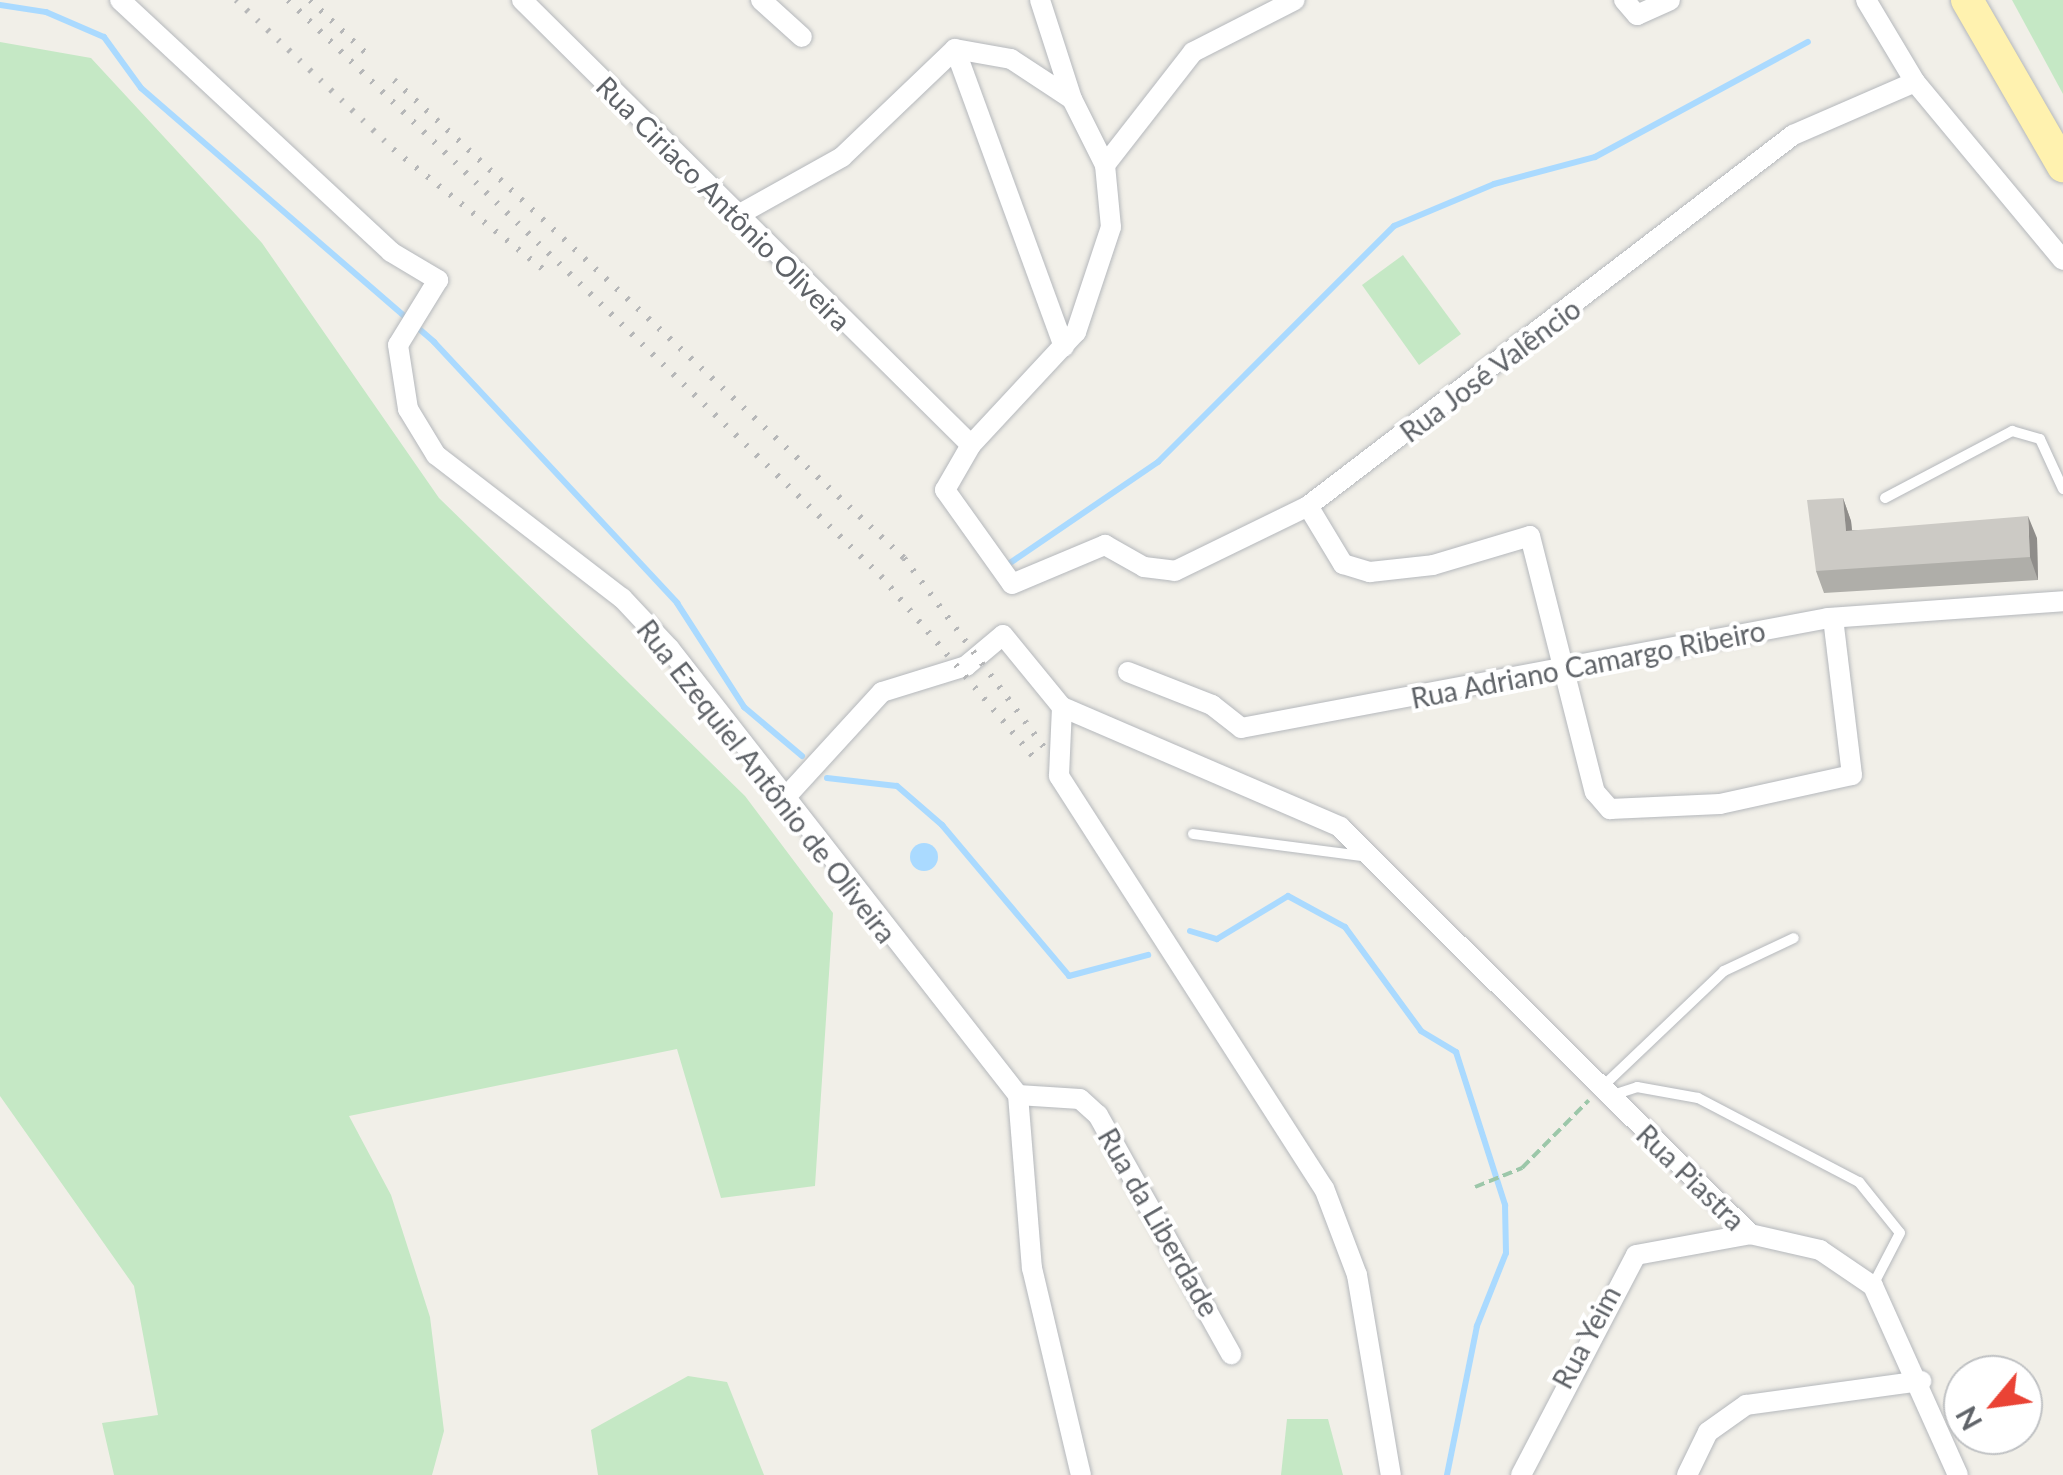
<!DOCTYPE html>
<meta charset="utf-8">
<style>
body{margin:0}
#map{position:relative;width:2063px;height:1475px;overflow:hidden;background:#f1efe8;font-family:Lato,sans-serif}
div>[style]{position:absolute}
[style*='--x']{left:calc(var(--x)*1px);top:calc(var(--y)*1px);width:calc(var(--w)*1px);rotate:calc(var(--a)*1deg)}
.green>*{inset:0;background:#c5e8c5}
.water>*{inset:0;background:#aadaff}
.round{border-radius:50%}
.stream>*{height:6px;margin:-3px;padding:0 3px;transform-origin:3px;border-radius:3px;background:#aadaff}
.path>*{height:4px;margin-top:-2px;transform-origin:0;background:repeating-linear-gradient(90deg,#9cc7a9 0 10px,transparent 0 15px)}
.roads{filter:drop-shadow(0 0 2px #b5b8bc) drop-shadow(0 0 2px #b5b8bc)}
.service>*{height:10px;margin:-5px;padding:0 5px;transform-origin:5px;border-radius:5px;background:#fff}
.minor>*{height:20px;margin:-10px;padding:0 10px;transform-origin:10px;border-radius:10px;background:#fff}
.primary>*{height:32px;margin:-16px;padding:0 16px;transform-origin:16px;border-radius:16px;background:#fff2af}
.rail>*{height:6px;margin-top:-3px;transform-origin:0;background:repeating-linear-gradient(90deg,#b6b7b8 0 2.5px,transparent 0 14.5px)}
.wall>*{inset:0;background:#afaea9}
.shaded-wall>*{inset:0;background:#8f8d8a}
.building>*{inset:0;background:#cccac5}
span{translate:-50% -50%;white-space:nowrap;text-align:center;line-height:1.15;-webkit-text-stroke:8px #fff;paint-order:stroke}
.street-label{font-size:28px;color:#5f6368}
.north{position:absolute;left:1943px;top:1355px;width:100px;height:100px;box-sizing:border-box;background:#fff;border:2px solid #bfc1c3;border-radius:50%;rotate:241deg;font-size:28px;font-weight:700;line-height:40px;text-align:center;color:#5f6368}
.north::after{content:'';display:block;margin:auto;width:35px;height:45px;background:#ea4335;clip-path:polygon(50% 0,100% 100%,50% 72%,0 100%)}
</style>
<div id="map">
<div class="green">
<i style="clip-path:polygon(2012px 0,2063px 0,2063px 94px)"></i>
<i style="clip-path:polygon(0 42px,91px 58px,262px 243px,439px 498px,745px 796px,833px 913px,815px 1186px,721px 1198px,677px 1049px,349px 1116px,391px 1195px,430px 1317px,444px 1431px,432px 1475px,114px 1475px,102px 1423px,158px 1415px,134px 1286px,0 1096px)"></i>
<i style="clip-path:polygon(1403px 255px,1461px 334px,1419px 365px,1362px 285px)"></i>
<i style="clip-path:polygon(688px 1376px,727px 1382px,764px 1475px,598px 1475px,591px 1430px)"></i>
<i style="clip-path:polygon(1287px 1419px,1328px 1419px,1343px 1475px,1281px 1475px)"></i>
</div>
<div class="water">
<i class="round" style="left:910px;top:843px;width:28px;height:28px"></i>
</div>
<div class="stream">
<i style="--x:0;--y:5;--w:47;--a:8.7"></i>
<i style="--x:46;--y:12;--w:63;--a:23.3"></i>
<i style="--x:104;--y:37;--w:63;--a:54"></i>
<i style="--x:141;--y:88;--w:388;--a:40.9"></i>
<i style="--x:434;--y:342;--w:357;--a:47"></i>
<i style="--x:677;--y:603;--w:124;--a:57.2"></i>
<i style="--x:744;--y:707;--w:76;--a:40.2"></i>
<i style="--x:1007;--y:565;--w:183;--a:-34.3"></i>
<i style="--x:1158;--y:462;--w:334;--a:-45"></i>
<i style="--x:1394;--y:226;--w:108;--a:-22.8"></i>
<i style="--x:1494;--y:184;--w:105;--a:-15"></i>
<i style="--x:1595;--y:157;--w:242;--a:-28.4"></i>
<i style="--x:827;--y:778;--w:70;--a:6.5"></i>
<i style="--x:897;--y:786;--w:60;--a:40.9"></i>
<i style="--x:942;--y:825;--w:197;--a:49.9"></i>
<i style="--x:1069;--y:976;--w:82;--a:-14.9"></i>
<i style="--x:1190;--y:931;--w:28;--a:17"></i>
<i style="--x:1217;--y:939;--w:83;--a:-31.2"></i>
<i style="--x:1288;--y:896;--w:65;--a:28.5"></i>
<i style="--x:1345;--y:927;--w:129;--a:53.8"></i>
<i style="--x:1421;--y:1031;--w:41;--a:31"></i>
<i style="--x:1456;--y:1052;--w:161;--a:72.2"></i>
<i style="--x:1505;--y:1205;--w:48;--a:88.8"></i>
<i style="--x:1506;--y:1253;--w:79;--a:111.7"></i>
<i style="--x:1477;--y:1326;--w:152;--a:101.4"></i>
</div>
<div class="path">
<i style="--x:1475;--y:1187;--w:51;--a:-22"></i>
<i style="--x:1522;--y:1168;--w:95;--a:-45.4"></i>
</div>
<div class="roads">
<div class="service">
<i style="--x:1885;--y:498;--w:144;--a:-27.8"></i>
<i style="--x:2012;--y:431;--w:29;--a:16"></i>
<i style="--x:2040;--y:439;--w:55;--a:65.3"></i>
<i style="--x:1193;--y:834;--w:171;--a:7.4"></i>
<i style="--x:1600;--y:1089;--w:171;--a:-43.6"></i>
<i style="--x:1724;--y:971;--w:77;--a:-25.2"></i>
<i style="--x:1607;--y:1097;--w:32;--a:-18"></i>
<i style="--x:1637;--y:1087;--w:62;--a:10.2"></i>
<i style="--x:1698;--y:1098;--w:182;--a:27.6"></i>
<i style="--x:1859;--y:1182;--w:65;--a:51.2"></i>
<i style="--x:1900;--y:1233;--w:59;--a:117.4"></i>
</div>
<div class="minor">
<i style="--x:120;--y:0;--w:370;--a:42.9"></i>
<i style="--x:391;--y:252;--w:55;--a:30.8"></i>
<i style="--x:438;--y:280;--w:76;--a:121.6"></i>
<i style="--x:398;--y:345;--w:65;--a:81.1"></i>
<i style="--x:408;--y:409;--w:54;--a:58.7"></i>
<i style="--x:436;--y:455;--w:235;--a:37.6"></i>
<i style="--x:622;--y:598;--w:69;--a:46.8"></i>
<i style="--x:669;--y:648;--w:567;--a:52.02"></i>
<i style="--x:1018;--y:1095;--w:174;--a:85.4"></i>
<i style="--x:1032;--y:1268;--w:213;--a:76.7"></i>
<i style="--x:522;--y:0;--w:632;--a:44.74"></i>
<i style="--x:761;--y:0;--w:55;--a:42.1"></i>
<i style="--x:1040;--y:0;--w:104;--a:72.1"></i>
<i style="--x:1072;--y:99;--w:74;--a:63.4"></i>
<i style="--x:1105;--y:165;--w:62;--a:84.5"></i>
<i style="--x:1111;--y:227;--w:111;--a:108.4"></i>
<i style="--x:1076;--y:332;--w:154;--a:132.9"></i>
<i style="--x:971;--y:445;--w:52;--a:120"></i>
<i style="--x:945;--y:490;--w:115;--a:54.5"></i>
<i style="--x:1012;--y:584;--w:101;--a:-22.8"></i>
<i style="--x:1105;--y:545;--w:45;--a:29.4"></i>
<i style="--x:1144;--y:567;--w:31;--a:7"></i>
<i style="--x:1175;--y:571;--w:148;--a:-26"></i>
<i style="--x:1308;--y:506;--w:611;--a:-37.41"></i>
<i style="--x:1793;--y:135;--w:133;--a:-23.5"></i>
<i style="--x:1624;--y:0;--w:20;--a:49"></i>
<i style="--x:1637;--y:15;--w:36;--a:-24"></i>
<i style="--x:1866;--y:0;--w:96;--a:59.1"></i>
<i style="--x:1915;--y:82;--w:231;--a:50.3"></i>
<i style="--x:955;--y:49;--w:317;--a:69.9"></i>
<i style="--x:1105;--y:165;--w:143;--a:-52.1"></i>
<i style="--x:1193;--y:52;--w:114;--a:-27"></i>
<i style="--x:740;--y:214;--w:117;--a:-29.2"></i>
<i style="--x:842;--y:157;--w:156;--a:-43.7"></i>
<i style="--x:955;--y:49;--w:57;--a:10.1"></i>
<i style="--x:1011;--y:59;--w:73;--a:33.3"></i>
<i style="--x:1308;--y:506;--w:68;--a:58.9"></i>
<i style="--x:1343;--y:564;--w:28;--a:17"></i>
<i style="--x:1370;--y:572;--w:63;--a:-6.3"></i>
<i style="--x:1433;--y:565;--w:101;--a:-16.6"></i>
<i style="--x:1530;--y:536;--w:264;--a:75.8"></i>
<i style="--x:1595;--y:792;--w:23;--a:49"></i>
<i style="--x:1610;--y:809;--w:110;--a:-2.6"></i>
<i style="--x:1720;--y:804;--w:135;--a:-12.4"></i>
<i style="--x:1852;--y:775;--w:158;--a:-96.9"></i>
<i style="--x:1128;--y:672;--w:90;--a:21.4"></i>
<i style="--x:1212;--y:705;--w:37;--a:38"></i>
<i style="--x:1241;--y:728;--w:597;--a:-10.61"></i>
<i style="--x:1828;--y:618;--w:236;--a:-4.1"></i>
<i style="--x:1062;--y:707;--w:303;--a:23.3"></i>
<i style="--x:1340;--y:827;--w:578;--a:44.79"></i>
<i style="--x:784;--y:799;--w:145;--a:-47.5"></i>
<i style="--x:882;--y:692;--w:88;--a:-17.2"></i>
<i style="--x:966;--y:666;--w:48;--a:-40"></i>
<i style="--x:1003;--y:635;--w:93;--a:50.7"></i>
<i style="--x:1062;--y:707;--w:69;--a:92.5"></i>
<i style="--x:1059;--y:776;--w:490;--a:57.3"></i>
<i style="--x:1324;--y:1188;--w:93;--a:69.2"></i>
<i style="--x:1357;--y:1275;--w:203;--a:80.4"></i>
<i style="--x:1018;--y:1095;--w:62;--a:3.7"></i>
<i style="--x:1080;--y:1099;--w:24;--a:42"></i>
<i style="--x:1098;--y:1115;--w:274;--a:60.9"></i>
<i style="--x:1521;--y:1475;--w:248;--a:-62.4"></i>
<i style="--x:1636;--y:1255;--w:116;--a:-10.4"></i>
<i style="--x:1750;--y:1234;--w:72;--a:12.9"></i>
<i style="--x:1820;--y:1250;--w:64;--a:34.2"></i>
<i style="--x:1873;--y:1286;--w:207;--a:65.8"></i>
<i style="--x:1687;--y:1475;--w:48;--a:-64"></i>
<i style="--x:1708;--y:1432;--w:47;--a:-35.4"></i>
<i style="--x:1746;--y:1405;--w:177;--a:-7.8"></i>
</div>
<div class="primary">
<i style="--x:1967;--y:0;--w:192;--a:60"></i>
</div>
</div>
<div class="rail">
<i style="--x:236;--y:0;--w:216;--a:43.5"></i>
<i style="--x:393;--y:149;--w:193;--a:38.7"></i>
<i style="--x:288;--y:0;--w:827;--a:44.17"></i>
<i style="--x:881;--y:576;--w:239;--a:49.9"></i>
<i style="--x:310;--y:0;--w:80;--a:43.5"></i>
<i style="--x:394;--y:80;--w:699;--a:43.14"></i>
<i style="--x:904;--y:558;--w:235;--a:53.5"></i>
</div>
<div class="wall">
<i style="clip-path:polygon(1843px 498px,1851px 521px,1852px 530px,2037px 538px,2038px 580px,1824px 593px,1816px 571px)"></i>
</div>
<div class="shaded-wall">
<i style="clip-path:polygon(1843px 498px,1851px 521px,1854px 553px,1846px 531px)"></i>
<i style="clip-path:polygon(2028px 516px,2037px 538px,2038px 580px,2030px 557px)"></i>
</div>
<div class="building">
<i style="clip-path:polygon(1843px 498px,1846px 531px,2028px 516px,2030px 557px,1816px 571px,1807px 500px)"></i>
</div>
<div class="street-label">
<span style="left:724px;top:203px;rotate:45deg">Rua Ciriaco Antônio Oliveira</span>
<span style="left:1490px;top:370px;rotate:-37deg">Rua José Valêncio</span>
<span style="left:1588px;top:664px;rotate:-11deg">Rua Adriano Camargo Ribeiro</span>
<span style="left:767px;top:781px;rotate:52deg">Rua Ezequiel Antônio de Oliveira</span>
<span style="left:1691px;top:1177px;rotate:44deg">Rua Piastra</span>
<span style="left:1159px;top:1222px;rotate:60deg">Rua da Liberdade</span>
<span style="left:1586px;top:1337px;rotate:-62deg">Rua Yeim</span>
</div>
<div class="north">N</div>
</div>
